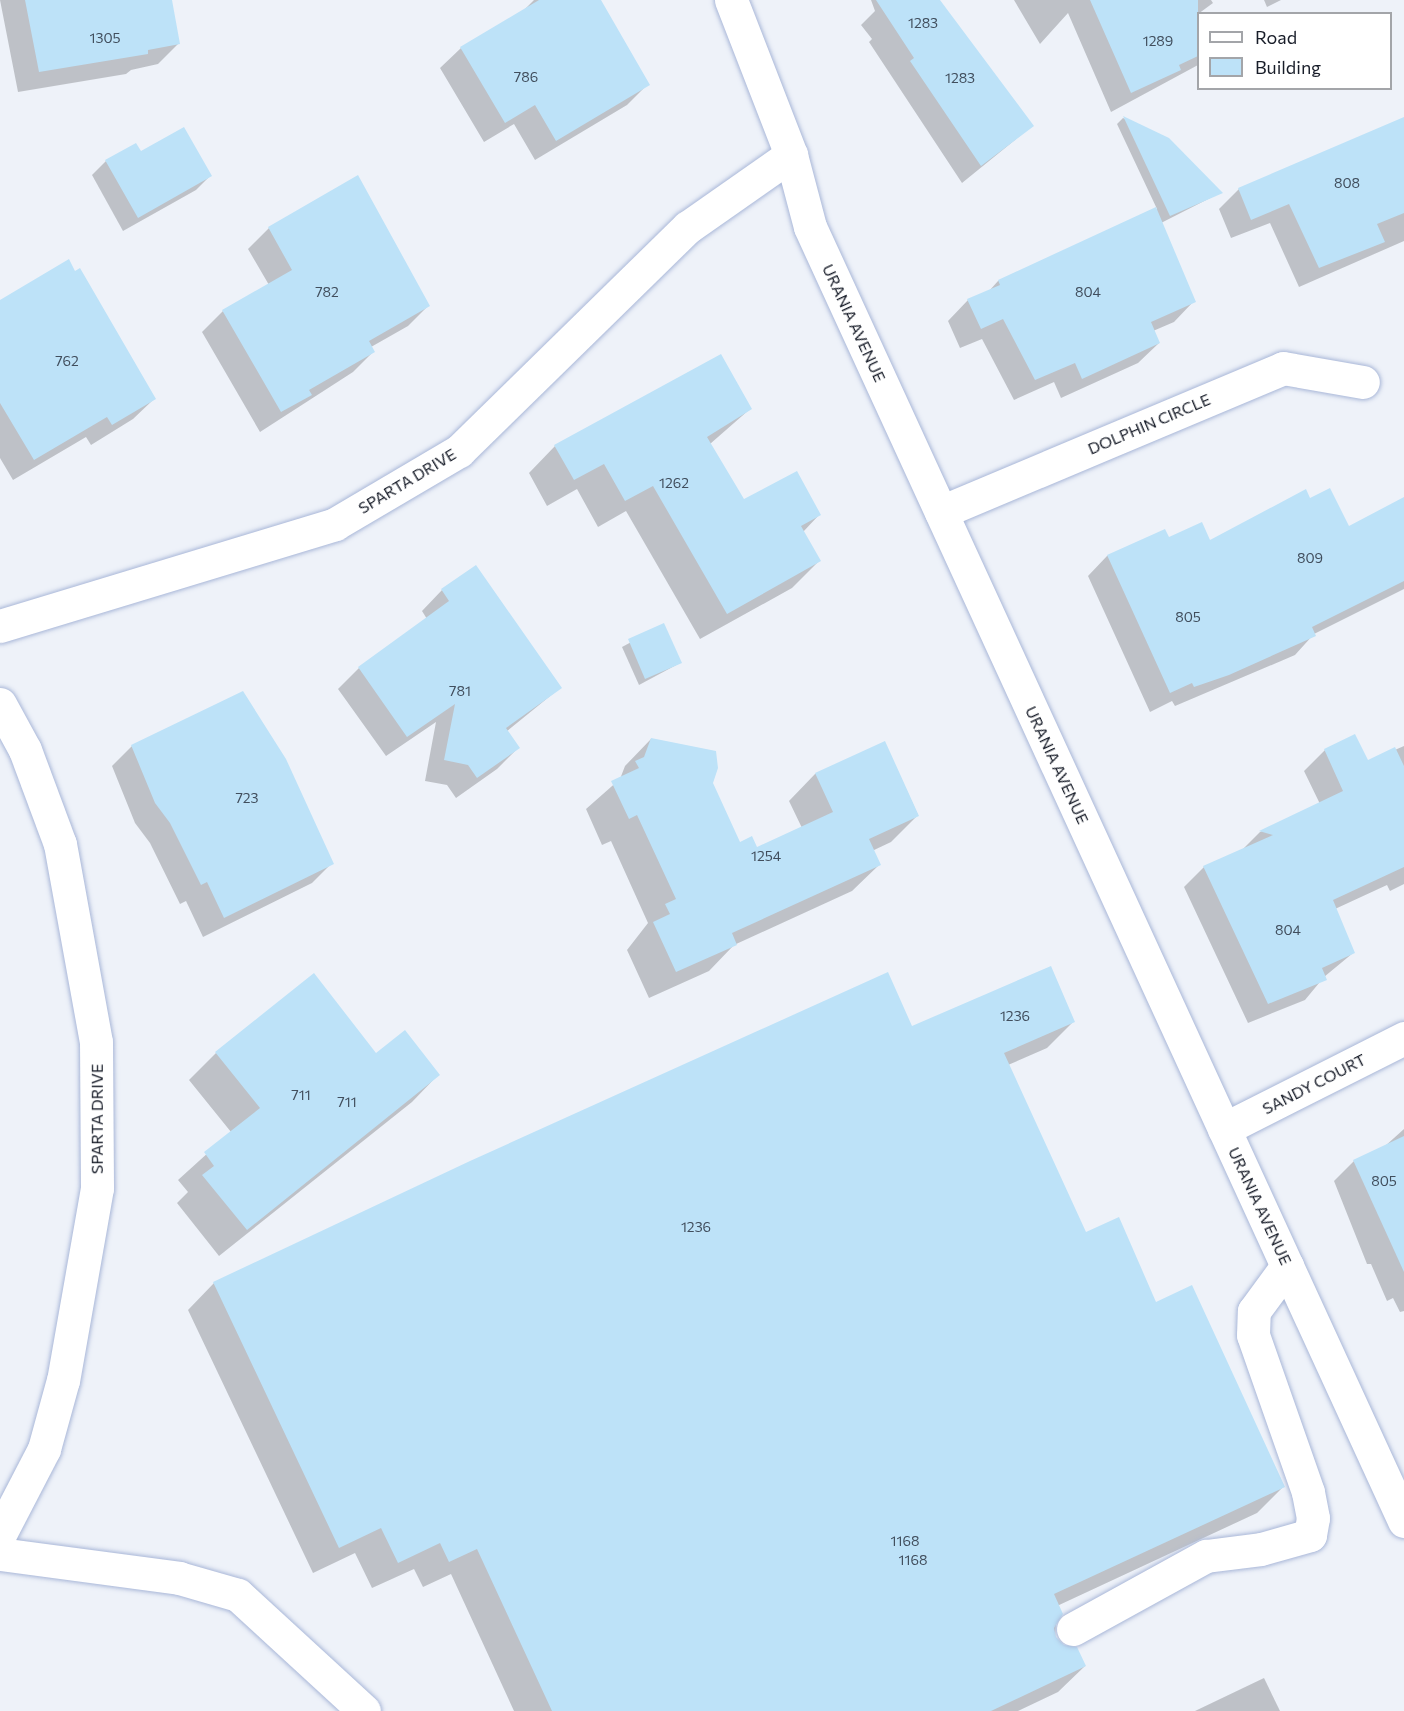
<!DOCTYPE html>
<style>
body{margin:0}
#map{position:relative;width:1404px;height:1711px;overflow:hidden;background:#eef2f9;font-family:Commissioner,sans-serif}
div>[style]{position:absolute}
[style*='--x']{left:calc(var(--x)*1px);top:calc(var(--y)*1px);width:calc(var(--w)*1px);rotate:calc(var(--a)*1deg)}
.shadow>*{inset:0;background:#0003}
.building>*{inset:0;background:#bde2f8}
.roads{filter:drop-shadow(0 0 2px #a9b7d8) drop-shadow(0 0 2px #a9b7d8)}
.minor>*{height:33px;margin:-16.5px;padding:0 16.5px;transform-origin:16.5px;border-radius:16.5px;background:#fff}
span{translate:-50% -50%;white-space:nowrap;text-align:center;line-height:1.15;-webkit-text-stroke:5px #fff;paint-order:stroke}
.number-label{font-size:14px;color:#414e5d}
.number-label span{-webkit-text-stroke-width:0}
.street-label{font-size:16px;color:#181d29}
.legend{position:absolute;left:1197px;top:12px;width:195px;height:78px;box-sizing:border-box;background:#fff;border:2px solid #a3a5a9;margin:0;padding:8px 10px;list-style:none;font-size:18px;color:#181d29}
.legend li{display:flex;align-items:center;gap:12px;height:30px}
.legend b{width:30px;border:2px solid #a3a5a9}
</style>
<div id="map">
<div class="shadow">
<i style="clip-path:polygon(0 0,170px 0,178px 44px,158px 64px,131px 70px,126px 74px,18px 92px)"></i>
<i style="clip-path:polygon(534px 0,599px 0,648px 84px,627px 105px,535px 160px,514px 124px,484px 142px,440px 68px,461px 48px,523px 11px)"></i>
<i style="clip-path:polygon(871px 0,938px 0,1032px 126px,962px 183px,869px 42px,872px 39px,861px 25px,875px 11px)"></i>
<i style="clip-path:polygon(1014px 0,1211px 0,1213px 3px,1198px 14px,1198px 65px,1111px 112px,1068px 13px,1040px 44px)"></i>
<i style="clip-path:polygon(1264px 0,1281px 0,1267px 7px)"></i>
<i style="clip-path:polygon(1123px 118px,1169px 139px,1220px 193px,1161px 223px,1194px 301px,1174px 322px,1153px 331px,1159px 343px,1138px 363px,1061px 398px,1054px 382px,1014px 400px,982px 339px,960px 348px,948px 321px,968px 300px,989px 291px,998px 281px,1157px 209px,1117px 124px)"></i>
<i style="clip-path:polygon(1404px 119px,1404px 241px,1299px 287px,1270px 223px,1231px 238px,1219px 209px,1239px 189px)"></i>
<i style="clip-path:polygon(141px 153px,210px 176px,196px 190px,123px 231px,92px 175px,106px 161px)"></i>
<i style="clip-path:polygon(269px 228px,428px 306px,408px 326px,371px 347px,373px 352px,353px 372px,260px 432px,202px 332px,223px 311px,269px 285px,248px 249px)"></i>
<i style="clip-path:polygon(0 301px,154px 399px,133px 419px,91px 445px,86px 437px,13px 480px,0 458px)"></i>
<i style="clip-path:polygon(750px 409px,710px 444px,743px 501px,819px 515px,803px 532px,819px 561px,792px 588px,700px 639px,626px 511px,598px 527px,577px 489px,547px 506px,529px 473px,555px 446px)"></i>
<i style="clip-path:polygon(1404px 499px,1404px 589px,1314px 634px,1295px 655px,1175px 706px,1172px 701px,1150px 712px,1088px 576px,1107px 556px,1164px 531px,1168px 539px,1209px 542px,1309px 500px,1348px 528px)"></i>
<i style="clip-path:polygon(442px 590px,560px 688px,506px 732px,518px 748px,497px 769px,456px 798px,447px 785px,425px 781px,436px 722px,386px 756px,338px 689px,359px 668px,427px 619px,422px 611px)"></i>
<i style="clip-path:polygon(663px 625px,680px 663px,639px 685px,622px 647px)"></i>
<i style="clip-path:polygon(651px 739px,711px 783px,740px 844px,756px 849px,802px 828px,789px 801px,815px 774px,885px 743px,918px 815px,891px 842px,872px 851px,879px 865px,852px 891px,734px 945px,709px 971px,649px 998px,627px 950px,648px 923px,611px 841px,602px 845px,586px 809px,620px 779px,625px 766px)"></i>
<i style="clip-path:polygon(132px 746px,332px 863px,312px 883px,203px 937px,186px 901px,180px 904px,150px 843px,135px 823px,112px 766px)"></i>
<i style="clip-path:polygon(1404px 746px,1404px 884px,1390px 891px,1387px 885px,1335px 909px,1353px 953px,1324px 977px,1305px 1000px,1248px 1023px,1184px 887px,1204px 867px,1241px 851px,1260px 832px,1320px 804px,1304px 771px,1325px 750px,1367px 762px)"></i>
<i style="clip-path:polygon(314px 975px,376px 1055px,438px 1075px,412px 1102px,219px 1256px,177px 1203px,188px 1192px,178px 1180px,231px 1132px,189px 1080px,216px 1053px)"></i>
<i style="clip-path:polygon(1073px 1022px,1047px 1048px,1008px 1065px,1085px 1234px,1156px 1304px,1283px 1487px,1257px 1513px,1057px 1606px,1055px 1638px,1085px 1666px,1058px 1692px,1018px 1711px,514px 1711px,451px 1574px,423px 1587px,414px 1569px,372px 1588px,355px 1553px,313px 1573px,188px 1310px,214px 1283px,911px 1028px)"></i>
<i style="clip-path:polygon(1404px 1129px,1404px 1311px,1400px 1312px,1393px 1298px,1387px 1301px,1371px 1264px,1367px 1264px,1334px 1181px,1354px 1161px,1384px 1147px)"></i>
<i style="clip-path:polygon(1264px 1678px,1280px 1711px,1195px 1711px)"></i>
</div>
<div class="building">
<i style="clip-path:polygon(25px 0,172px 0,180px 44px,148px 50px,148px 54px,39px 72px)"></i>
<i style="clip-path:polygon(539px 0,601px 0,650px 85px,556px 141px,535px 105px,505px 123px,460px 47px)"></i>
<i style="clip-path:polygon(876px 0,940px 0,1034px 126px,981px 166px,910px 61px,914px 58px)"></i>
<i style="clip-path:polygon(1090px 0,1198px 0,1198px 56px,1179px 65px,1181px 70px,1131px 93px)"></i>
<i style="clip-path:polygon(1123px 116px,1169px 138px,1223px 193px,1170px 216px)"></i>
<i style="clip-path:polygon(1404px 117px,1404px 213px,1377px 224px,1385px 242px,1319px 268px,1289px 204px,1251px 220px,1238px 188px)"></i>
<i style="clip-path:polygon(184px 127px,212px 176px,138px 218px,105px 160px,136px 143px,141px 151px)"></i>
<i style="clip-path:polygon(358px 175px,430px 306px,369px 341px,375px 352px,309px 390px,312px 395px,281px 412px,222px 310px,292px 270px,268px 227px)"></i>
<i style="clip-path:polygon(1156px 207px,1196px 302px,1151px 322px,1160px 343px,1082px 379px,1075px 363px,1035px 380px,1003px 319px,981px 329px,967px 299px,1000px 285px,998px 280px)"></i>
<i style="clip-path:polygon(69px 259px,75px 271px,80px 268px,156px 399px,112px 425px,107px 417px,34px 460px,0 403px,0 300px)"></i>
<i style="clip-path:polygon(721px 354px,752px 409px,707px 437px,744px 499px,797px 471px,821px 515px,801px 526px,821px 561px,727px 614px,653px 486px,625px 501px,604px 464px,574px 480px,554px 445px)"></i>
<i style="clip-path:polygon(1330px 488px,1349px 526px,1404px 497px,1404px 581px,1312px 627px,1316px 636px,1229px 675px,1194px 687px,1192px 683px,1170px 693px,1107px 555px,1165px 529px,1169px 537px,1202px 522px,1210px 540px,1306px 489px,1310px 498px)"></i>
<i style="clip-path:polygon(476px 565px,562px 688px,506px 728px,520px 748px,477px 778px,468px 765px,444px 760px,455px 704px,407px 737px,358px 667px,449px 601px,441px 589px)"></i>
<i style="clip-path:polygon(664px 623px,682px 663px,645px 679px,628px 639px)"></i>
<i style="clip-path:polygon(243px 691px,286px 759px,334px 864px,224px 918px,207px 882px,201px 885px,170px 823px,155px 803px,131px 745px)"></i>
<i style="clip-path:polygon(1355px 734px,1368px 760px,1395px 747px,1404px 766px,1404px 867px,1333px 900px,1355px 953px,1322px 968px,1327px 980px,1268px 1004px,1203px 866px,1273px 835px,1259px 831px,1343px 791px,1324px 749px)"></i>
<i style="clip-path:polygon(651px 738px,716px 751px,718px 768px,713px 783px,740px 842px,752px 836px,757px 847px,833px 812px,815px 773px,885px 741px,919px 816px,869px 839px,881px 865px,732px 933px,737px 945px,676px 972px,653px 922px,670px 914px,665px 904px,676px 899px,637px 815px,629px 819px,611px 781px,639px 768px,635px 761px,644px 757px)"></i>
<i style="clip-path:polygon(1051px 966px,1075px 1022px,1004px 1053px,1086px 1232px,1119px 1217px,1156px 1302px,1192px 1285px,1285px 1487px,1054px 1594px,1063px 1614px,1054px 1628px,1056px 1637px,1064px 1645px,1077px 1647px,1086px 1666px,991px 1711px,552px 1711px,477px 1549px,449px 1562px,440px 1543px,398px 1563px,381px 1528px,339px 1548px,213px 1282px,470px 1161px,888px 972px,912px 1026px)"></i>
<i style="clip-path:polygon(314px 973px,376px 1053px,405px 1030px,440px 1075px,247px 1230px,202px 1175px,214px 1166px,204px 1152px,260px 1108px,215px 1052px)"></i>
<i style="clip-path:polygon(1404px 1136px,1404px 1272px,1353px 1160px)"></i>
</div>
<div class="roads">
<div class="minor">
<i style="--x:731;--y:0;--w:166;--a:68.8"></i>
<i style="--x:791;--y:155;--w:74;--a:75.2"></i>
<i style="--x:810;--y:227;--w:1424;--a:65.34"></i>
<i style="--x:941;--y:512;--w:371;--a:-22.8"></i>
<i style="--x:1283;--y:368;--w:81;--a:9.9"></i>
<i style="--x:0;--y:626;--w:350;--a:-16.9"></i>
<i style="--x:335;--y:524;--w:144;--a:-30.5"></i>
<i style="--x:459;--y:451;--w:320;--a:-44.4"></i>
<i style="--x:688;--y:227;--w:126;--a:-35"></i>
<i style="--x:0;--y:704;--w:52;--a:61.5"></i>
<i style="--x:25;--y:750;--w:100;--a:69.6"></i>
<i style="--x:60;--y:844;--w:201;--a:79.7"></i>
<i style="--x:96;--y:1042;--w:146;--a:89.6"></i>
<i style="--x:97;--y:1188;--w:195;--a:100"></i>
<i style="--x:63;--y:1380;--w:72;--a:105.4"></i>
<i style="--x:44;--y:1449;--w:96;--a:117.4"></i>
<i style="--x:1224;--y:1129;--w:202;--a:-26.8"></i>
<i style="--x:0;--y:1554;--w:181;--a:7.6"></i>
<i style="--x:179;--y:1578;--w:61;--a:16.1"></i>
<i style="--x:238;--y:1595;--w:171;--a:42.6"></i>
<i style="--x:1073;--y:1629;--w:152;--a:-28.8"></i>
<i style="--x:1206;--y:1556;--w:55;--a:-7.3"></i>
<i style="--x:1261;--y:1549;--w:51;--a:-15.9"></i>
<i style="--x:1310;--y:1535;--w:17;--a:-80"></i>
<i style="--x:1313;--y:1518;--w:26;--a:-101"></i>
<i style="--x:1308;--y:1492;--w:166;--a:-109.3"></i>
<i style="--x:1253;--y:1335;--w:24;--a:-88"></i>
<i style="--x:1254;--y:1311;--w:56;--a:-53.7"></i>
</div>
</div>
<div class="number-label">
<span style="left:923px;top:23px">1283</span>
<span style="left:105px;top:38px">1305</span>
<span style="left:1158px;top:41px">1289</span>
<span style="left:526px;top:77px">786</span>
<span style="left:960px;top:78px">1283</span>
<span style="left:1347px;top:183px">808</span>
<span style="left:327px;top:292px">782</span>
<span style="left:1088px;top:292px">804</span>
<span style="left:67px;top:361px">762</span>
<span style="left:674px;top:483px">1262</span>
<span style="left:1310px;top:558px">809</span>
<span style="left:1188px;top:617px">805</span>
<span style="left:460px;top:691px">781</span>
<span style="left:247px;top:798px">723</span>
<span style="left:766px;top:856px">1254</span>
<span style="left:1288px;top:930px">804</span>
<span style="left:1015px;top:1016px">1236</span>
<span style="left:301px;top:1095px">711</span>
<span style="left:347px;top:1102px">711</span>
<span style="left:1384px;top:1181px">805</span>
<span style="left:696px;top:1227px">1236</span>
<span style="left:905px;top:1541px">1168</span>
<span style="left:913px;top:1560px">1168</span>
</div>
<div class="street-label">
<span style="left:854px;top:323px;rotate:65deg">URANIA AVENUE</span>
<span style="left:1149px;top:424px;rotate:-23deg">DOLPHIN CIRCLE</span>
<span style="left:407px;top:481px;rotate:-31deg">SPARTA DRIVE</span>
<span style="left:1057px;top:765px;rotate:65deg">URANIA AVENUE</span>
<span style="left:1314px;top:1084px;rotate:-27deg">SANDY COURT</span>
<span style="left:97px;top:1119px;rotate:-90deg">SPARTA DRIVE</span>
<span style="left:1260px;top:1206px;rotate:65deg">URANIA AVENUE</span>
</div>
<ul class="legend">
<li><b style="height:8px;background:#fff"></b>Road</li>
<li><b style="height:16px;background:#bde2f8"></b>Building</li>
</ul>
</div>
